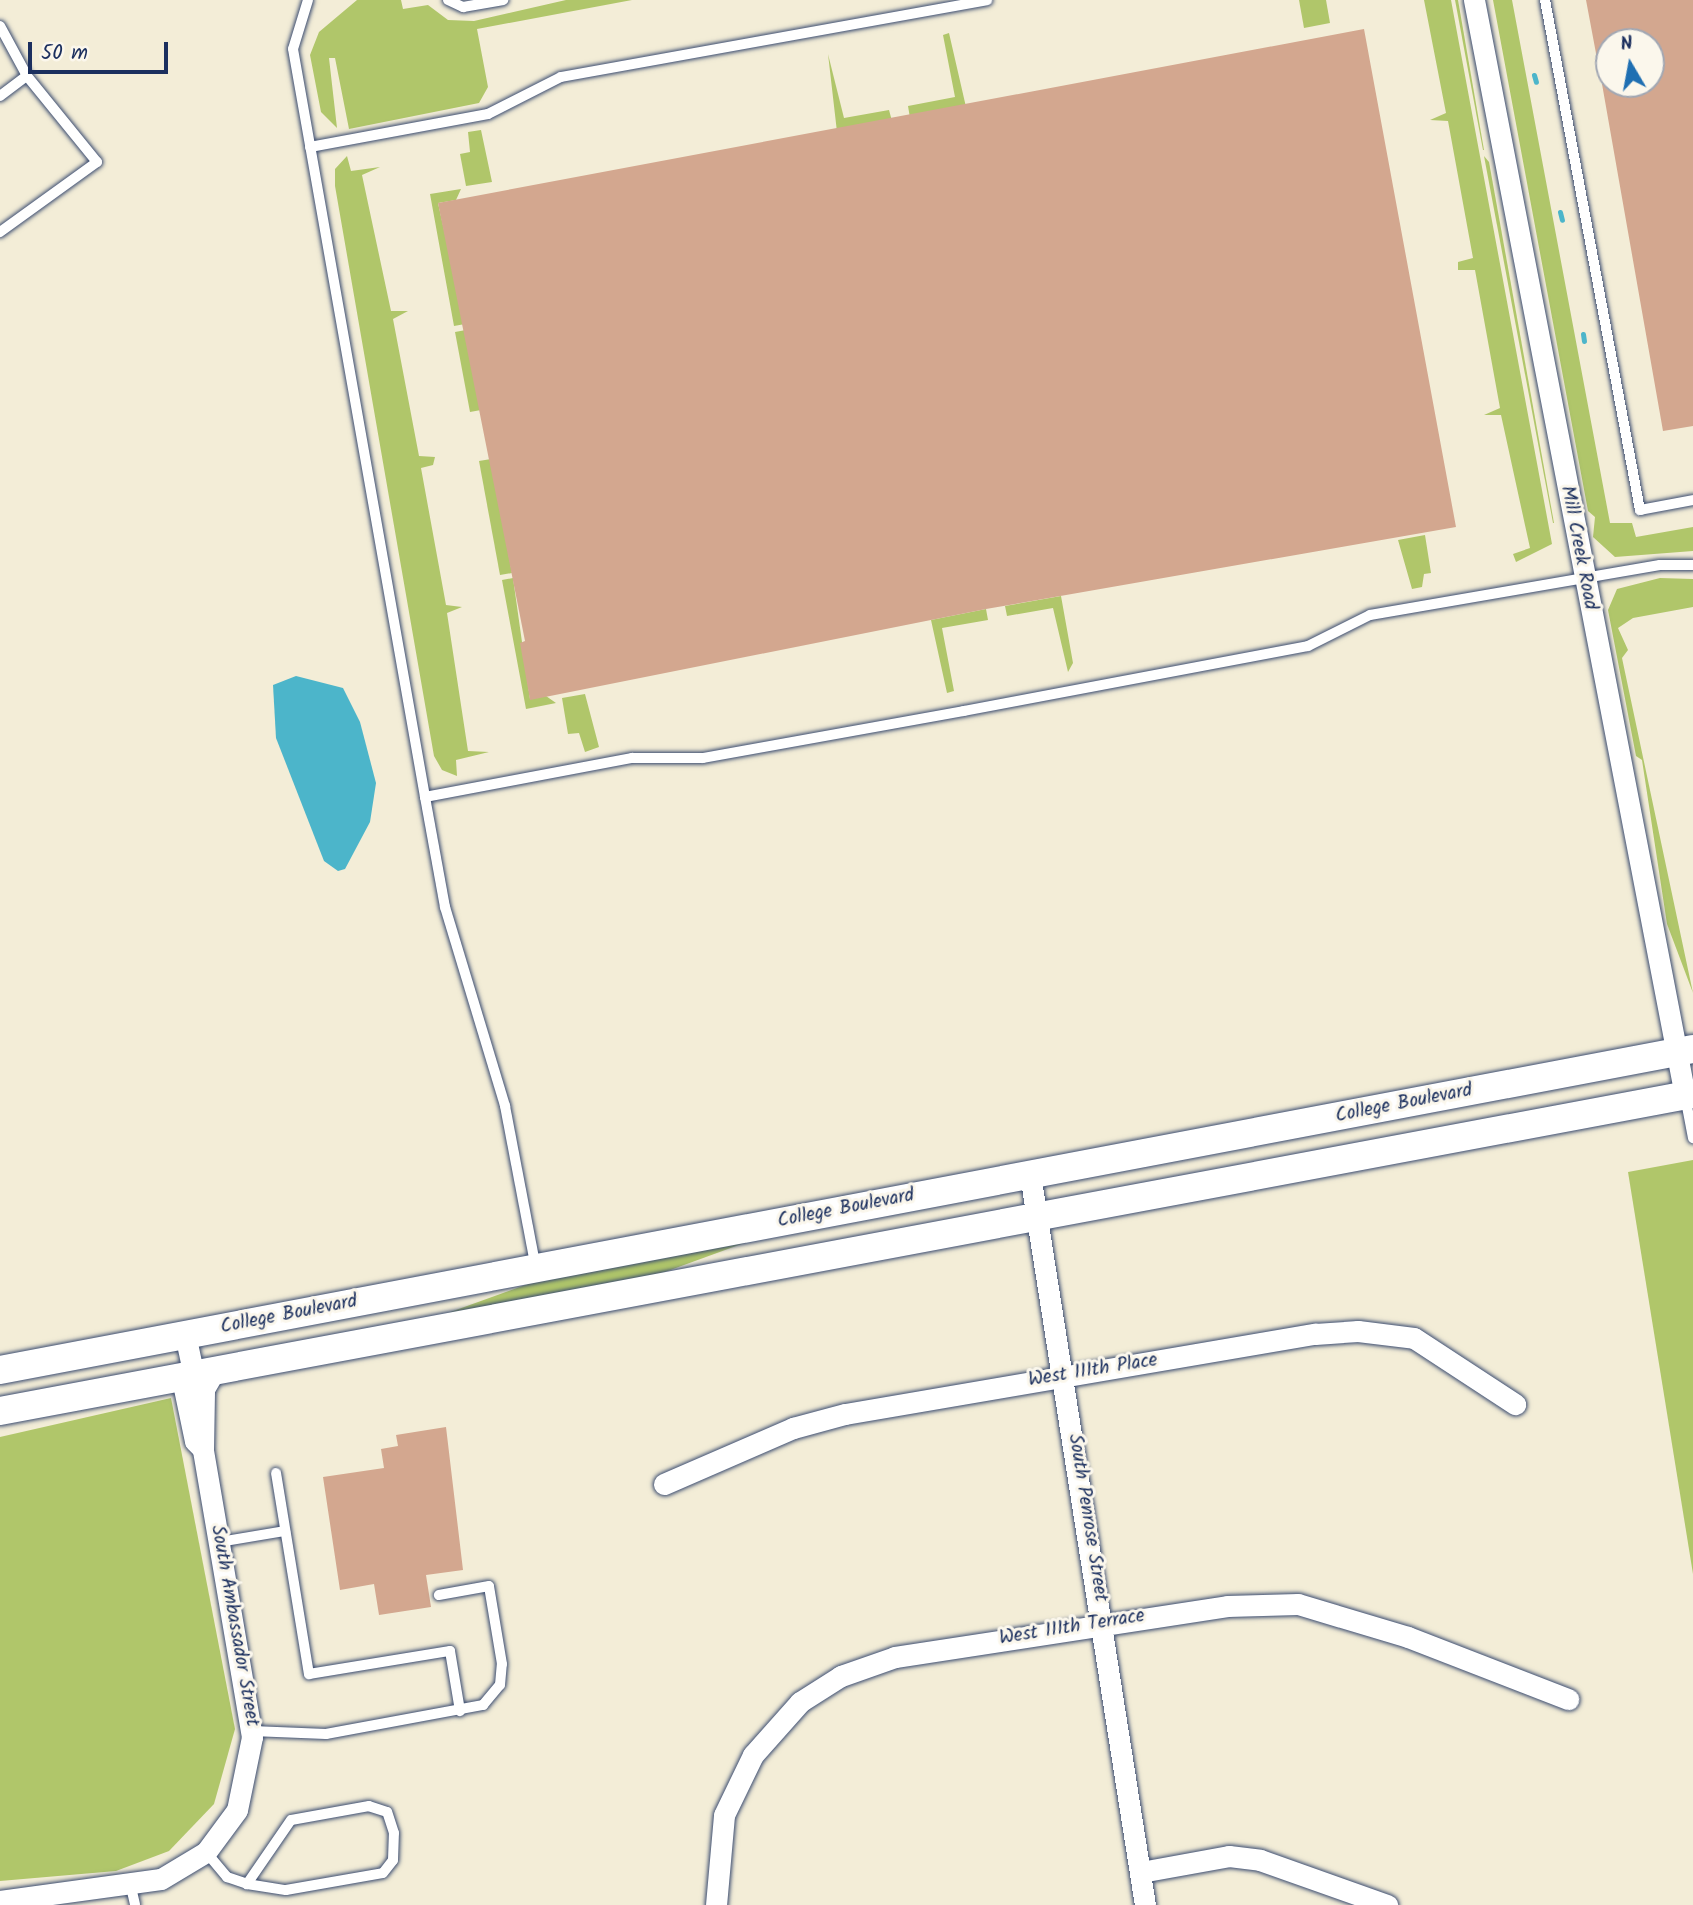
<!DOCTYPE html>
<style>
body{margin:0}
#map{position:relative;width:1693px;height:1905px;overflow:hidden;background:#f3edd7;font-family:Kalam,sans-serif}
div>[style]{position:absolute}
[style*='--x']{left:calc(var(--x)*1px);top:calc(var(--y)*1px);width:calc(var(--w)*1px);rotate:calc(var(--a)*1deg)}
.green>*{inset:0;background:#b0c66a}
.water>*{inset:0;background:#4cb5ca}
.stream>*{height:5px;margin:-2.5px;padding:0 2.5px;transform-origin:2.5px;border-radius:2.5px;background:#4cb5ca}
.building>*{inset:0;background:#d3a78f}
.roads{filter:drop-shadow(0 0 2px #3b4c70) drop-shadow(0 0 2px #3b4c70)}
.lane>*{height:10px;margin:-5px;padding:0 5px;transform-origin:5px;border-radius:5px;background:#fff}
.street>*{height:21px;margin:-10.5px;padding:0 10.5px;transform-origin:10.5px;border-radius:10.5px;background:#fff}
.secondary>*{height:28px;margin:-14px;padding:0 14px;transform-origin:14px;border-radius:14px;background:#fff}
span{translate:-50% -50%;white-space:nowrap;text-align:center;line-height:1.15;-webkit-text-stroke:6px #fbf7ec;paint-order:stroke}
.street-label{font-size:19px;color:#1b2f5e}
.north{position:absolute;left:1595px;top:28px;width:70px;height:70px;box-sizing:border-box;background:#fbf7ec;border:2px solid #a1a7b3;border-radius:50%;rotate:350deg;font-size:19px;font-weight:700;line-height:28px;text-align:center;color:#1b2f5e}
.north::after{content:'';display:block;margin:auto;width:24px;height:32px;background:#1f6fb2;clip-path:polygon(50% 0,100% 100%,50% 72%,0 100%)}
.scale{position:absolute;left:28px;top:42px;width:140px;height:32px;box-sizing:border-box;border:4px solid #1b2f5e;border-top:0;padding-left:9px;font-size:21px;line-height:24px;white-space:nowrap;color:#1b2f5e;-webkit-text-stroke:5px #fbf7ec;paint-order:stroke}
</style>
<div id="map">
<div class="green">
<i style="clip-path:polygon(357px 0,401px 0,403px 9px,428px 5px,448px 20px,474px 21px,566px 0,632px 0,477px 29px,488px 87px,479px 103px,349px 129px,335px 58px,329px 58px,337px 128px,321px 112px,310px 55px,319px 32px)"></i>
<i style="clip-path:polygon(1299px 0,1326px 0,1330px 23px,1304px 28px)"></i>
<i style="clip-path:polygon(1424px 0,1451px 0,1552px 544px,1516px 562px,1513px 554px,1530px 548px,1501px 415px,1484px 415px,1500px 408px,1475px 270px,1458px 270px,1458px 262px,1473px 258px,1448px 121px,1430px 120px,1446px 113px)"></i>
<i style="clip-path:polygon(1455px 0,1458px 0,1484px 150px,1483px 150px)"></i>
<i style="clip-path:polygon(1493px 0,1512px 0,1610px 523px,1632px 523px,1636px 537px,1693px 527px,1693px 551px,1615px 557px,1593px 537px,1595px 517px,1588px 511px)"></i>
<i style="clip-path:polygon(949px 33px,966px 107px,910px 118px,908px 106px,955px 97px,943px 35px)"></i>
<i style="clip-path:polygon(828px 54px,844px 118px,889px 110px,892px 121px,837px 132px)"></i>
<i style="clip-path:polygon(481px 130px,492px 182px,466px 186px,460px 154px,470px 152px,468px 132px)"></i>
<i style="clip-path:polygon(347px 156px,351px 171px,380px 167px,362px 175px,391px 311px,408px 311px,393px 319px,419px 456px,435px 457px,433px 465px,421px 468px,446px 605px,462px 607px,447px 613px,468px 751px,489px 752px,456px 760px,457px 776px,442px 770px,434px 756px,335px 186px,335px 169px)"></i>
<i style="clip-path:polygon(1484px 156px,1489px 162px,1554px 523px,1553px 523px)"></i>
<i style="clip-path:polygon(461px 189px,456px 200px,438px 203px,465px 324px,454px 326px,430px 194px)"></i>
<i style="clip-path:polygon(466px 330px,481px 410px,470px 412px,455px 332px)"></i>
<i style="clip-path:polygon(491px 459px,512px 573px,500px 575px,479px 461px)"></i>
<i style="clip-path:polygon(1425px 535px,1431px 573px,1424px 574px,1422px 587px,1412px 589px,1398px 540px)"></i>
<i style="clip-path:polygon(513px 578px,530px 699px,546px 696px,556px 703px,526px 709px,502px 580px)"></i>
<i style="clip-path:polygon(1660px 578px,1693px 579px,1693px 607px,1633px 618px,1618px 628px,1628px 650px,1622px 658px,1693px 993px,1667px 924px,1642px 760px,1636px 756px,1608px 610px,1617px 589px)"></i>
<i style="clip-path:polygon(1061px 596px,1073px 663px,1068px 672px,1053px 608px,1007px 616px,1005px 606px)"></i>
<i style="clip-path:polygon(986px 609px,988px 620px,942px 628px,954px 691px,947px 693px,931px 620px)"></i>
<i style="clip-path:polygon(585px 694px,599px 747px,585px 752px,579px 733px,568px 734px,562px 698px)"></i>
<i style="clip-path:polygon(1693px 1160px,1693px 1574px,1628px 1172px)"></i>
<i style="clip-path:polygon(758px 1238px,643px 1280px,442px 1315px,539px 1280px)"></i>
<i style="clip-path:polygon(171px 1398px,235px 1729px,214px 1804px,169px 1851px,116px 1871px,0 1881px,0 1437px)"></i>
</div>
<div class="water">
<i style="clip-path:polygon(296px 676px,343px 688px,360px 722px,376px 783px,370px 822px,345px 869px,338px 871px,324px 861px,276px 738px,273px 685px)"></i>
</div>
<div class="stream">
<i style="--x:1534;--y:75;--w:7;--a:74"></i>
<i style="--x:1560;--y:212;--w:8;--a:76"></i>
<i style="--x:1583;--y:334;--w:7;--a:82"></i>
</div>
<div class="building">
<i style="clip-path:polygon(1586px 0,1693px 0,1693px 426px,1663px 431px,1602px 84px,1651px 84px,1651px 42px,1609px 42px,1609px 79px,1601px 80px)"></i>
<i style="clip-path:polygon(1364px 29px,1456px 527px,986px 609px,530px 700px,520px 643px,525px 641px,438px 203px)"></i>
<i style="clip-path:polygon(446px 1427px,463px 1570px,426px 1575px,431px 1607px,379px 1615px,374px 1584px,340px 1590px,323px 1477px,384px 1468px,381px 1449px,398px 1446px,396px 1435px)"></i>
</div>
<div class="roads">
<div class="lane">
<i style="--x:308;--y:0;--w:51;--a:107"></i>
<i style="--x:293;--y:49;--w:760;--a:79.99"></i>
<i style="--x:425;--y:797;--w:112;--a:79.7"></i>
<i style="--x:445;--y:907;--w:208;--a:73.2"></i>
<i style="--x:505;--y:1106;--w:165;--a:79.2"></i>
<i style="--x:448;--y:0;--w:17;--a:25"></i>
<i style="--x:463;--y:7;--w:41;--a:-9.9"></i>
<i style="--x:1545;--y:0;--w:519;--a:79.45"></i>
<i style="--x:1640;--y:510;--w:54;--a:-10.7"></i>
<i style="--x:0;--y:26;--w:57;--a:61.6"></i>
<i style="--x:27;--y:76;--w:111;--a:50.9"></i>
<i style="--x:97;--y:162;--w:120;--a:144.2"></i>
<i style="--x:0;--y:96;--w:34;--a:-37"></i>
<i style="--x:310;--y:147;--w:181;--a:-10.5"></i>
<i style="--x:488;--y:114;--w:82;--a:-26.9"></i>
<i style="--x:561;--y:77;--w:433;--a:-10.2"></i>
<i style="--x:425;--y:797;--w:211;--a:-10.7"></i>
<i style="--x:632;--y:758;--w:71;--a:0"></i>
<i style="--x:703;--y:758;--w:265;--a:-10.2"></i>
<i style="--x:964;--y:711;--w:350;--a:-10.7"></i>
<i style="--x:1308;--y:646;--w:69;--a:-26.6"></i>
<i style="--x:1370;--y:615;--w:294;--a:-9.8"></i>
<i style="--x:1660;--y:565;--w:33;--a:0"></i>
<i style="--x:1685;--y:1096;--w:43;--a:79.2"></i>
<i style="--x:276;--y:1473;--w:204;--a:80.7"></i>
<i style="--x:309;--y:1674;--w:143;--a:-9.3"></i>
<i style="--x:450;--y:1651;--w:61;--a:80.5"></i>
<i style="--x:219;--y:1542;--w:67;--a:-9.5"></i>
<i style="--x:252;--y:1731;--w:74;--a:2.3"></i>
<i style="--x:326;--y:1734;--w:160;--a:-10.5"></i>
<i style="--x:483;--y:1705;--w:26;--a:-50"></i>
<i style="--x:500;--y:1685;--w:21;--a:-85"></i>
<i style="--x:502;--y:1664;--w:79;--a:-99.5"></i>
<i style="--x:489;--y:1586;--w:51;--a:169.8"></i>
<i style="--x:206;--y:1852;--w:33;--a:50"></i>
<i style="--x:227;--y:1877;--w:21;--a:19"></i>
<i style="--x:247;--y:1884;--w:39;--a:9"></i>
<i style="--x:286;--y:1890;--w:98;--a:-9.9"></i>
<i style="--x:383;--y:1873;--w:16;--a:-52"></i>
<i style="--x:393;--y:1860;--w:27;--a:-88"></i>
<i style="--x:394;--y:1833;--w:22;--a:-108"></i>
<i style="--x:387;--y:1812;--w:19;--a:-162"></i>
<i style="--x:369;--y:1806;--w:79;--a:169.8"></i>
<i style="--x:291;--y:1820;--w:78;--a:124.5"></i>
<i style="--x:131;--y:1887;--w:18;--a:77"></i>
</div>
<div class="street">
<i style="--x:1474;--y:0;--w:1116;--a:79.1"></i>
<i style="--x:1030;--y:1174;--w:740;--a:81.06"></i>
<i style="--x:185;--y:1334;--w:39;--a:78"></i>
<i style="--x:181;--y:1374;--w:68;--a:78.2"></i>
<i style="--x:195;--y:1441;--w:11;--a:45"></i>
<i style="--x:664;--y:1484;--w:141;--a:-23.5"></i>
<i style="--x:793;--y:1428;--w:54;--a:-15.1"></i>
<i style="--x:845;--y:1414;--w:477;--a:-9.7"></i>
<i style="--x:1315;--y:1334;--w:43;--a:-4"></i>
<i style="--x:1358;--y:1331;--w:56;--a:7.1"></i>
<i style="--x:1414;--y:1338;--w:121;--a:33.2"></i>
<i style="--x:1141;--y:1872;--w:89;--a:-10.3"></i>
<i style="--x:1229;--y:1856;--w:31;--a:7"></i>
<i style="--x:1260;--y:1860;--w:135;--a:19.5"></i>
<i style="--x:0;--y:1901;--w:162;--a:-7.8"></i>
<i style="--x:161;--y:1879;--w:52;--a:-31"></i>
<i style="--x:206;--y:1852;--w:52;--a:-53.6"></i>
<i style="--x:237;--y:1810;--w:75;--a:-78.4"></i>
<i style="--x:252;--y:1737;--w:292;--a:-99.7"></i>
<i style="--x:203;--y:1449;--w:60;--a:-89"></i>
<i style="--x:204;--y:1389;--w:24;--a:-60"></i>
<i style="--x:716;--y:1905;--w:90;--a:-84.9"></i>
<i style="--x:724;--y:1815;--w:67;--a:-64.2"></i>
<i style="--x:753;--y:1755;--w:71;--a:-48.4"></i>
<i style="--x:800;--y:1702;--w:49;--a:-32.4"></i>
<i style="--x:841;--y:1676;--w:57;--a:-19.4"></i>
<i style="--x:895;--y:1657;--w:336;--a:-8.7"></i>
<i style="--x:1227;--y:1606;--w:71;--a:-1.6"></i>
<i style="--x:1298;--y:1604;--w:115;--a:16.7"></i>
<i style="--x:1408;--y:1637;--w:172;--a:21.2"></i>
</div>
<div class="secondary">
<i style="--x:0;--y:1370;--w:1723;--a:-10.74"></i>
<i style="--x:0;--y:1411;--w:1722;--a:-10.61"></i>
</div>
</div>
<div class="street-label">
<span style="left:1578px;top:548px;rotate:79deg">Mill Creek Road</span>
<span style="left:1404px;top:1104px;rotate:-11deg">College Boulevard</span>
<span style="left:846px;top:1209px;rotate:-11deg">College Boulevard</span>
<span style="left:289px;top:1315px;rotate:-11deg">College Boulevard</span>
<span style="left:1093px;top:1371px;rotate:-9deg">West 111th Place</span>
<span style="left:1087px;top:1518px;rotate:81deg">South Penrose Street</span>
<span style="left:234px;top:1626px;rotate:80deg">South Ambassador Street</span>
<span style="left:1072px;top:1628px;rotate:-9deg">West 111th Terrace</span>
</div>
<div class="north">N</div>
<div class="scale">50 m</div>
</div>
